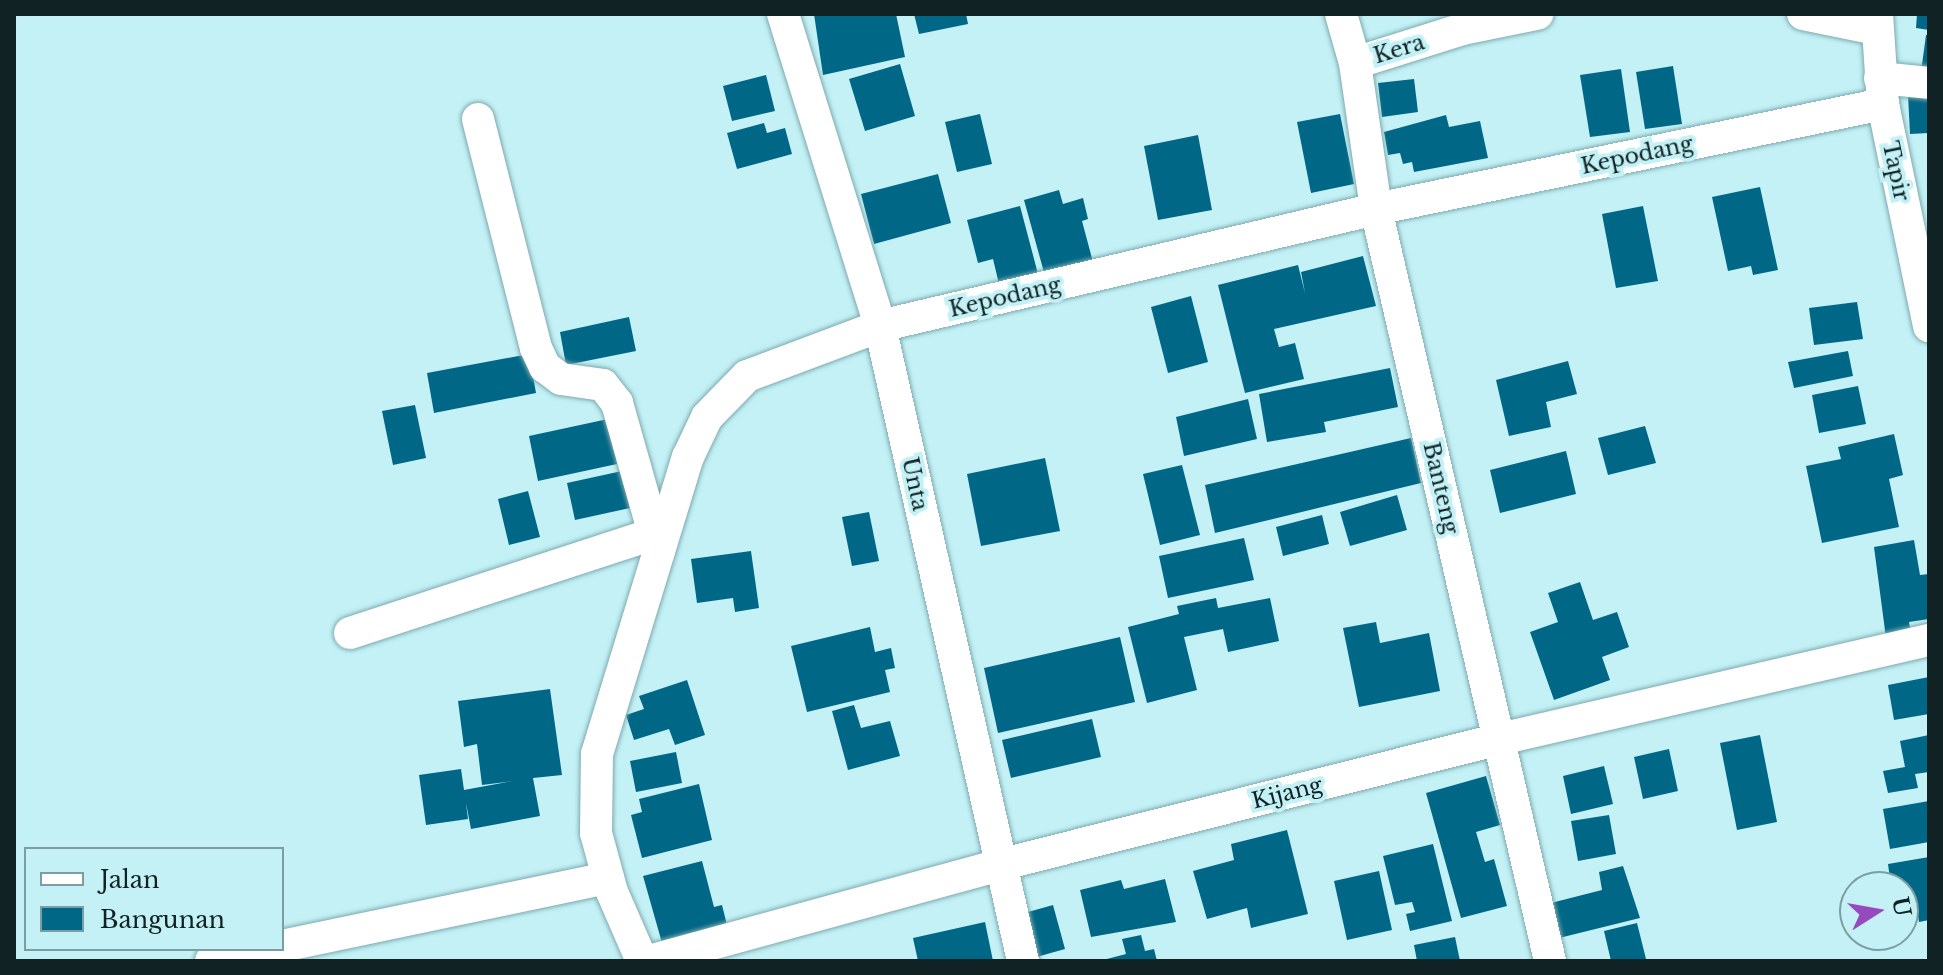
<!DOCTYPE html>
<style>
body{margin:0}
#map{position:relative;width:1943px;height:975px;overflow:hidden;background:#c3f1f6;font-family:"Libre Baskerville",serif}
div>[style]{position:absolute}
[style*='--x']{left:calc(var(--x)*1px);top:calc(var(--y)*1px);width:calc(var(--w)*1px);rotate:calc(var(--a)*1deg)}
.building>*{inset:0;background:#006786}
.roads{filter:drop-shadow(0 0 2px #7eaaaf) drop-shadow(0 0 2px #7eaaaf)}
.minor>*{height:32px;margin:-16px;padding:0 16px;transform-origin:16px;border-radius:16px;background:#fff}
span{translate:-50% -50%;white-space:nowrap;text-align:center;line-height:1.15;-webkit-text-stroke:8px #c3f1f6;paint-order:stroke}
.street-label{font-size:22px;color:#112224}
.frame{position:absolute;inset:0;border:16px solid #112224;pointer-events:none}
.legend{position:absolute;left:24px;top:847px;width:260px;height:104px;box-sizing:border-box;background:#c3f1f6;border:2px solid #7c9ea2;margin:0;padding:10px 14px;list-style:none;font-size:24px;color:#112224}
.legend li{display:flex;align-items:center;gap:16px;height:40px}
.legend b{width:40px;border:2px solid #7c9ea2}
.north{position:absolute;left:1839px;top:871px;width:80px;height:80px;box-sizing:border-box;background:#c3f1f6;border:2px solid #7c9ea2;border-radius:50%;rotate:79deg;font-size:22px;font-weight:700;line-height:32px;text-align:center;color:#112224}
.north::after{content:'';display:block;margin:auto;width:28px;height:36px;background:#974abb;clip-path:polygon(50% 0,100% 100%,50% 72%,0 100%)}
</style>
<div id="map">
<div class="building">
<i style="clip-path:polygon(814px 14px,896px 14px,905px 57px,823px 75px)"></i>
<i style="clip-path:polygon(914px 14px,966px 14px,968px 24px,919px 34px)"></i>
<i style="clip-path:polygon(1917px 14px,1929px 14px,1929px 30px,1916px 28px)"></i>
<i style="clip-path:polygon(1926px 35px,1929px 35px,1929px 73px,1921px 72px)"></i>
<i style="clip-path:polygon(900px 64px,915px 116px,865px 131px,849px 79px)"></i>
<i style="clip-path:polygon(1673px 66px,1682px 124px,1645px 129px,1636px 72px)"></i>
<i style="clip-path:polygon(1621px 69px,1630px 132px,1590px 137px,1580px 75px)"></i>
<i style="clip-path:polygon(766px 75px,775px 111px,732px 121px,723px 86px)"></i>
<i style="clip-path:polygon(1414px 79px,1418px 112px,1382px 117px,1378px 83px)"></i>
<i style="clip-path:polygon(1929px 94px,1929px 133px,1910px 134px,1908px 95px)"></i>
<i style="clip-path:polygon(980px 114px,992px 164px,957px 172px,945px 122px)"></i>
<i style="clip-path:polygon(1340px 114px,1354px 184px,1311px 193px,1297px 122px)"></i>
<i style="clip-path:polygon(1446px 115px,1449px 127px,1480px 121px,1488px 158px,1414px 172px,1412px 162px,1403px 164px,1400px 153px,1388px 155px,1384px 132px)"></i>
<i style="clip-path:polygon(764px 123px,767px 133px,785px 128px,792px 154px,737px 169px,727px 133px)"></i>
<i style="clip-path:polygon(1198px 135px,1212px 210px,1158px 220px,1144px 146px)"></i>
<i style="clip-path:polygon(938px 174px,951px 223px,874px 244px,861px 194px)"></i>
<i style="clip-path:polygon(1760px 187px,1778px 270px,1753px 275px,1751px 266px,1728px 271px,1712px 197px)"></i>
<i style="clip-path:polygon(1059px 190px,1063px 204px,1083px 198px,1088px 219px,1082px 221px,1093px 262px,1045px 276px,1024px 200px)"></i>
<i style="clip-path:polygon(1020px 206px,1038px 274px,999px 284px,993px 259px,978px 263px,967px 220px)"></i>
<i style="clip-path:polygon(1643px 206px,1658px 281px,1616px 288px,1602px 214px)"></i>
<i style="clip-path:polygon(1363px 256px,1376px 306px,1274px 329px,1279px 347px,1295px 343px,1304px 379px,1245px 393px,1218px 285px,1298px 265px,1305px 293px,1301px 272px)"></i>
<i style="clip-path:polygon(1191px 296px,1208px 362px,1168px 373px,1151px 307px)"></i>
<i style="clip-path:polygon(1857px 302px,1863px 339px,1814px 345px,1809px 308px)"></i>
<i style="clip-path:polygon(629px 317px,636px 351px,566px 365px,560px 332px)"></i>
<i style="clip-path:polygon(1848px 351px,1853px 376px,1794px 388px,1788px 362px)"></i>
<i style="clip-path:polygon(529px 354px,536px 393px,434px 413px,427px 373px)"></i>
<i style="clip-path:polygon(1568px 361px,1577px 394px,1546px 402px,1551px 427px,1509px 436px,1496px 380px)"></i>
<i style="clip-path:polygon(1390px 368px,1398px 407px,1324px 422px,1326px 432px,1267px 442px,1259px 394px)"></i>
<i style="clip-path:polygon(1858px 386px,1866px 424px,1819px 433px,1812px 395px)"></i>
<i style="clip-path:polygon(1248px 399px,1257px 439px,1184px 456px,1176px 417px)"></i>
<i style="clip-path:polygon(415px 405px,426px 458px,393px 465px,382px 411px)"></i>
<i style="clip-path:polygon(608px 419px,617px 464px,538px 481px,529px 436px)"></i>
<i style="clip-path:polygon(1645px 426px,1656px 463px,1608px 475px,1598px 438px)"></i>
<i style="clip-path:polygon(1894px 434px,1903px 475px,1889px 479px,1899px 527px,1822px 543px,1806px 466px,1841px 459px,1838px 447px)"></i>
<i style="clip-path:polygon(1411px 438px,1421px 483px,1215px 533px,1205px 485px)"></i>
<i style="clip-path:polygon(1566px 451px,1576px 494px,1500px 513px,1490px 470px)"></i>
<i style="clip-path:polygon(1045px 458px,1060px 531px,981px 546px,967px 474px)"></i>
<i style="clip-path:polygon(1182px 465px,1200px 535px,1160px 545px,1143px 474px)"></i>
<i style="clip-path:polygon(622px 471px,630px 508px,575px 520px,567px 483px)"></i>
<i style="clip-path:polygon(528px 491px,540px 537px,509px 545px,498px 499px)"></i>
<i style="clip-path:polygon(1397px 495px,1407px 530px,1350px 546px,1340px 512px)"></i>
<i style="clip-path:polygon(869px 512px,879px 561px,852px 566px,842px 517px)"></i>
<i style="clip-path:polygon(1322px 515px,1329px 544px,1283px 556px,1276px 527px)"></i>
<i style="clip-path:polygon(1244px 538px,1254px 580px,1168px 598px,1159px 556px)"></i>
<i style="clip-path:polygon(1914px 540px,1920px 575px,1929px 574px,1929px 619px,1909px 622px,1911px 633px,1886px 638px,1874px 547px)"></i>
<i style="clip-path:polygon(751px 551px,759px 608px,735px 612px,733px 598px,697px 603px,691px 559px)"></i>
<i style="clip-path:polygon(1580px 582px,1593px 620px,1617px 612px,1629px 647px,1602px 657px,1610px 680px,1554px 700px,1530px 632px,1558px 622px,1548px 593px)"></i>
<i style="clip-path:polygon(1216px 598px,1218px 608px,1270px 598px,1279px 641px,1228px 652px,1223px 629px,1184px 637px,1197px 690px,1147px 703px,1128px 627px,1179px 614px,1177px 606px)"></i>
<i style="clip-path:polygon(1376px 622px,1380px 643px,1429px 633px,1440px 691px,1359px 707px,1343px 628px)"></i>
<i style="clip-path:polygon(870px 627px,875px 652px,891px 648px,895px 668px,885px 670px,890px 692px,807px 712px,791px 646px)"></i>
<i style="clip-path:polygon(1120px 637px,1135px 702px,998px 733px,984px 668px)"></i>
<i style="clip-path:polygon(1929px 677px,1929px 714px,1894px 720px,1888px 685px)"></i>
<i style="clip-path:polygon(687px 680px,705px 735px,675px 745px,669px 729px,634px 740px,626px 715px,644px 709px,639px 696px)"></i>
<i style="clip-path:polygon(550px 689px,562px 775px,533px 778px,540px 816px,471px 829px,466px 803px,468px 819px,426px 825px,419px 775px,461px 769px,464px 790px,513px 781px,482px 785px,477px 744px,464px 747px,458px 701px)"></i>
<i style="clip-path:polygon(854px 705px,861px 728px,890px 721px,900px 756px,848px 770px,832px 711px)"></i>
<i style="clip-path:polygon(1092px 719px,1101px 757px,1011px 778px,1002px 740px)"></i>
<i style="clip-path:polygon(1760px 735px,1777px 822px,1737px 830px,1720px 743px)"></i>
<i style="clip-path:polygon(1929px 735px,1929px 772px,1915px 774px,1918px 788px,1888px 793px,1883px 771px,1905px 767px,1900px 741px)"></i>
<i style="clip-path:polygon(1669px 749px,1678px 791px,1643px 799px,1634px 757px)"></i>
<i style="clip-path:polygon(676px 752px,682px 783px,636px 792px,630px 761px)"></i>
<i style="clip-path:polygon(1604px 766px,1613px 804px,1571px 814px,1563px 776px)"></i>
<i style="clip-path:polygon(1486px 776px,1500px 825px,1476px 832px,1485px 862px,1494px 859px,1507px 906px,1461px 918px,1426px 793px)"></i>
<i style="clip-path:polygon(699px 784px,712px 840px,642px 858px,631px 815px,642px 812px,639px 799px)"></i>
<i style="clip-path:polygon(1929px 801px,1929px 842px,1890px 849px,1883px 809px)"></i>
<i style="clip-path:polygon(1609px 815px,1616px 854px,1578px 861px,1571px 821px)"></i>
<i style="clip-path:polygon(1287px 830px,1308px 914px,1251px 928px,1247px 908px,1207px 919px,1193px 871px,1234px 860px,1231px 844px)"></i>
<i style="clip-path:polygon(1433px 844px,1452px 921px,1410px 931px,1406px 914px,1415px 912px,1412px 902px,1395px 905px,1383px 856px)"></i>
<i style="clip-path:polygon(1929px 857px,1929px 920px,1919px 922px,1914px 891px,1903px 894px,1903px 887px,1891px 887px,1888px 864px)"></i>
<i style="clip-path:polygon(702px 861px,714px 907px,722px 905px,729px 933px,664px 950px,643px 876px)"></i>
<i style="clip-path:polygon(1623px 866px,1640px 918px,1555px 939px,1547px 904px,1602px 890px,1599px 872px)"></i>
<i style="clip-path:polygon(1379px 871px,1392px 930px,1347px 940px,1334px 881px)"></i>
<i style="clip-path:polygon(1165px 879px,1176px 922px,1091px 937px,1080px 890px,1121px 880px,1124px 889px)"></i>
<i style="clip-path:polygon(1053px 905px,1065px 949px,1033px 958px,1021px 914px)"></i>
<i style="clip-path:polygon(985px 922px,993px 961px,918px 961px,913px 938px)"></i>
<i style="clip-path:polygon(1637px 923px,1646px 959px,1656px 961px,1611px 961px,1604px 931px)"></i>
<i style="clip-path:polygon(1141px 935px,1145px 951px,1154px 949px,1157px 961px,1099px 961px,1126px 954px,1122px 939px)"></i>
<i style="clip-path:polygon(1455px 937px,1460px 961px,1417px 961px,1414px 945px)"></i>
</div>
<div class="roads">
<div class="minor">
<i style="--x:783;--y:14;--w:327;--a:72.7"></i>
<i style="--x:880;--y:326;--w:651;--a:77.31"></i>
<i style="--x:1341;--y:14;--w:51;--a:74.1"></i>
<i style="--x:1355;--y:63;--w:148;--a:81.8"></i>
<i style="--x:1376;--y:209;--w:772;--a:76.97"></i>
<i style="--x:1803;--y:14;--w:75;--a:11.6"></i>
<i style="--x:1877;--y:14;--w:90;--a:86.2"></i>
<i style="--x:1883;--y:104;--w:227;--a:78.3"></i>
<i style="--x:1355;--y:63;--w:113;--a:-17.5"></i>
<i style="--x:1463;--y:29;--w:76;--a:-11.5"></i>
<i style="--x:1880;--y:78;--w:49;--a:5.8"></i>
<i style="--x:478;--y:119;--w:236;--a:75.8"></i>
<i style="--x:536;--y:348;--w:21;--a:65"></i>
<i style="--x:545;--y:367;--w:20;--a:37"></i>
<i style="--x:561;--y:379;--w:42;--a:8.1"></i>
<i style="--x:603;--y:385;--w:23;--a:52"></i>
<i style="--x:617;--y:403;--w:154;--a:74.2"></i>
<i style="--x:350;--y:633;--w:319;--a:-18.1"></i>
<i style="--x:282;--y:946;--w:333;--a:-11.8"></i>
<i style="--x:211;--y:961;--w:58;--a:-11.9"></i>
<i style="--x:642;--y:961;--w:75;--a:-113.5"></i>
<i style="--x:612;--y:892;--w:61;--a:-105.2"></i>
<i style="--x:596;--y:833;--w:79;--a:-89.3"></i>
<i style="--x:597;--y:754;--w:311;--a:-73"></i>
<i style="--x:688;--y:457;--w:44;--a:-64.6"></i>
<i style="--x:707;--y:417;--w:57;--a:-45.7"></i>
<i style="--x:747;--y:376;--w:142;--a:-20.6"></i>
<i style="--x:880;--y:326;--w:510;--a:-13.27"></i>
<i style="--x:1376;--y:209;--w:518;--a:-11.7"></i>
<i style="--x:649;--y:961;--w:363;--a:-15.3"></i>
<i style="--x:999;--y:865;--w:517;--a:-14.12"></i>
<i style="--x:1500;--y:739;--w:440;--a:-13"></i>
</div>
</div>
<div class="street-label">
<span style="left:1399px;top:49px;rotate:-17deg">Kera</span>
<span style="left:1637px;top:155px;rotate:-12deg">Kepodang</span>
<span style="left:1896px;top:171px;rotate:78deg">Tapir</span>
<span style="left:1005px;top:297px;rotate:-13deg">Kepodang</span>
<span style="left:915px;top:484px;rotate:78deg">Unta</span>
<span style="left:1441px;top:488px;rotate:77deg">Banteng</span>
<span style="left:1287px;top:793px;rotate:-14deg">Kijang</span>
</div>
<div class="frame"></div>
<ul class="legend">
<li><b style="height:10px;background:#fff"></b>Jalan</li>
<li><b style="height:22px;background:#006786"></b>Bangunan</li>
</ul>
<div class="north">U</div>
</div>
